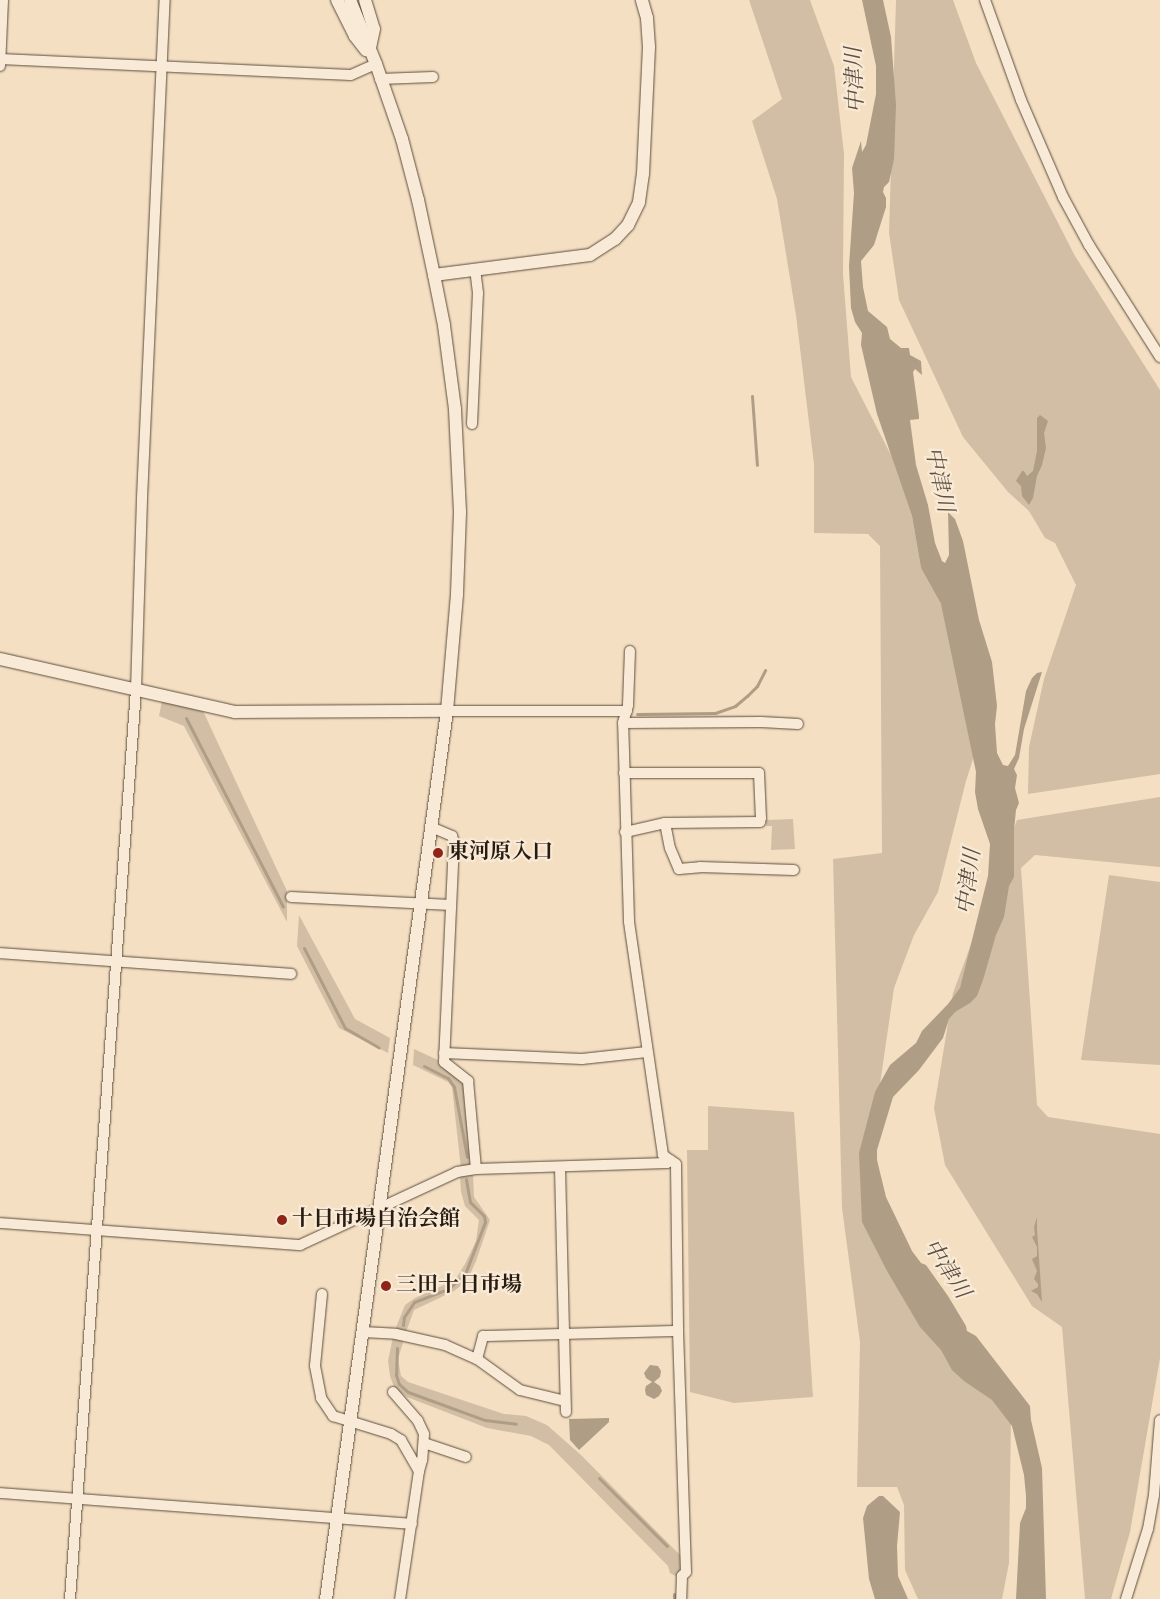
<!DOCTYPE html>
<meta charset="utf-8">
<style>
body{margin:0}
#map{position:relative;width:1160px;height:1599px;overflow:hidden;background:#f5dfc2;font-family:"Sorts Mill Goudy","Noto Serif JP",serif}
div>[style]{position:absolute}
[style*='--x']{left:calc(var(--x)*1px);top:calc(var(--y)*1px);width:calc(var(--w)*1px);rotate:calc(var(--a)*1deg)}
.green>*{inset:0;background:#d2bea4}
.water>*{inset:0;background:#af9d86}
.stream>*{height:3px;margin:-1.5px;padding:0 1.5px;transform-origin:1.5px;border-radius:1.5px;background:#af9d86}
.roads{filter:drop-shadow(0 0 1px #5b4d3d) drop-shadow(0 0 1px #5b4d3d)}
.minor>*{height:10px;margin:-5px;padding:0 5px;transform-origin:5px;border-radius:5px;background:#f8ead7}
.tertiary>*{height:12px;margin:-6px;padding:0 6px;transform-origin:6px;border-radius:6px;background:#f8ead7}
.dots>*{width:14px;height:14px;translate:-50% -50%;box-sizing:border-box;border:2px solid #f8ead7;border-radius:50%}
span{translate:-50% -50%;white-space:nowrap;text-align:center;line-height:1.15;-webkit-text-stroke:4.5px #f8ead7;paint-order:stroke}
.poi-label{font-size:21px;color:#281c11;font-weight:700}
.left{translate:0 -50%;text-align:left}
.water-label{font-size:22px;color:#5e5040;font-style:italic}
</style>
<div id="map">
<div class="green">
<i style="clip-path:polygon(749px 0,810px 0,834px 66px,844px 154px,843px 274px,851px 377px,892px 457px,912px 516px,921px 568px,941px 604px,988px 713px,966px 781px,938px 892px,914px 935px,894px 988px,864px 1194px,1011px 1413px,1009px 1563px,1002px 1599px,918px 1599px,905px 1570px,904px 1505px,897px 1487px,857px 1487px,860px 1342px,842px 1208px,833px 859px,882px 853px,880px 546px,868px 534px,814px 533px,814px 464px,796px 315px,777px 199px,752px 121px,782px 99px)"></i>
<i style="clip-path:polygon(896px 0,953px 0,976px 63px,1075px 256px,1160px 390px,1160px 774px,1028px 794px,1029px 747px,1044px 679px,1076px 585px,1055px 543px,1045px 538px,1029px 511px,1008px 492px,963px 437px,899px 300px,889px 233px)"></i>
<i style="clip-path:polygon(162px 701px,203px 711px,287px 891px,287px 922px,184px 726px,159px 716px)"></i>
<i style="clip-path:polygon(1160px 797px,1160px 867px,1035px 855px,1021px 868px,1037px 1105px,1048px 1117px,1160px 1134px,1160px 1358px,1130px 1532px,1111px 1599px,1085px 1599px,1062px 1327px,1032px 1306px,945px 1165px,934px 1108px,953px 993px,1017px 820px)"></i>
<i style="clip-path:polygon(793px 819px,795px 849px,771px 850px,772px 826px,766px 826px,766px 820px)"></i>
<i style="clip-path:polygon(1109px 875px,1160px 882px,1160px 1065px,1081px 1060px)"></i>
<i style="clip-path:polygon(299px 915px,355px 1019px,390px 1038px,388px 1053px,339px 1028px,297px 946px)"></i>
<i style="clip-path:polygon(414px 1049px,440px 1061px,464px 1083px,475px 1168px,461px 1169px,452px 1087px,448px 1082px,413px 1065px)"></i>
<i style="clip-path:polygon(708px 1106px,794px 1112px,813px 1397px,734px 1403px,690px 1392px,687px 1150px,708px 1150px)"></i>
<i style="clip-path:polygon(473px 1173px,474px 1197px,490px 1220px,476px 1261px,467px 1281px,454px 1291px,414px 1310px,406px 1332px,395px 1330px,405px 1305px,415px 1298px,455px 1280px,465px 1264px,476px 1241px,479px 1220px,465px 1206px,461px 1192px,460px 1175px)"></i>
<i style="clip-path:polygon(393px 1337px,404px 1339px,398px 1359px,401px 1376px,408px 1382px,504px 1414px,526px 1416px,547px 1425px,581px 1455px,682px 1557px,679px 1578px,670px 1573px,668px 1566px,549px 1445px,531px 1436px,487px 1428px,407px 1397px,394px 1387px,390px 1376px,388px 1361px)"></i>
</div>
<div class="water">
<i style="clip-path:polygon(862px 0,883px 0,891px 37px,896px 105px,894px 159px,889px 182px,884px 187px,883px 192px,886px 198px,886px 207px,874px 245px,861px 261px,863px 287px,868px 311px,887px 327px,890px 339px,901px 348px,909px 348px,910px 355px,921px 361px,922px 375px,915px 369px,913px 372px,919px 416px,919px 419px,910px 420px,916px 465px,928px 505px,935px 543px,942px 561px,945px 563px,949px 555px,948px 512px,955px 519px,963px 541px,979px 620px,992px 662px,997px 706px,995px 724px,997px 753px,1003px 765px,1008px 766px,1015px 755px,1026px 691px,1032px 678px,1037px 673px,1042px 672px,1024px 729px,1019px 758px,1014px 769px,1017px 775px,1015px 788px,1019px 803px,1016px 810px,1014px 830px,1014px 877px,1009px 886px,1004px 917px,996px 935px,983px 980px,977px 996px,970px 1003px,955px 1012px,949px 1019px,943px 1038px,919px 1070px,893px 1097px,877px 1150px,877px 1160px,886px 1197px,912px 1251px,921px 1263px,926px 1265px,948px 1296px,966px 1326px,967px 1331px,976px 1336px,1030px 1406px,1031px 1420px,1042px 1468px,1046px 1599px,1016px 1599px,1020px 1523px,1026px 1508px,1026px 1496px,1024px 1475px,1012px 1426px,992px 1400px,964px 1381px,952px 1370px,941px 1350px,920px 1327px,887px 1271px,862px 1222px,859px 1153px,875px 1092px,890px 1065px,916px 1043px,922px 1031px,948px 1004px,960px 988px,988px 876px,990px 844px,978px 809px,975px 792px,976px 772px,941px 604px,921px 568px,912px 516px,877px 414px,861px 345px,862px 333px,855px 322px,851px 308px,849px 266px,854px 193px,852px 168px,861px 141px,862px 152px,866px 145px,876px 94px,876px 66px)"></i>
<i style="clip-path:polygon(1040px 415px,1048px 421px,1044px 433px,1046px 448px,1042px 465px,1037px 476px,1033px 498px,1029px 505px,1022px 496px,1021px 486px,1016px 481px,1022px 471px,1024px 471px,1027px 476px,1033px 471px,1037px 451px,1037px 418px)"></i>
<i style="clip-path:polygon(1037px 1217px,1037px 1228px,1042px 1302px,1037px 1294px,1031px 1291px,1038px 1287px,1038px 1284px,1034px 1279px,1037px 1271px,1032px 1259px,1037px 1256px,1037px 1247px,1032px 1237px,1035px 1235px,1034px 1227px)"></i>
<i style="clip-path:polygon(650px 1365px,658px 1366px,661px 1371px,660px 1377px,654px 1382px,660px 1386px,662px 1391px,659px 1396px,654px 1399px,646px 1395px,645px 1390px,646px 1386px,652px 1382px,646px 1378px,644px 1373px)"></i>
<i style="clip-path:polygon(609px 1418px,609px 1422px,579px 1450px,570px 1440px,569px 1419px)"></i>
<i style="clip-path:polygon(879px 1496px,883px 1496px,900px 1512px,897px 1546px,898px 1576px,908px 1599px,875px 1599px,869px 1579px,863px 1518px,867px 1506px)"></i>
</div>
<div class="stream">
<i style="--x:752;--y:396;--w:69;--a:85.9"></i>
<i style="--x:637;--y:714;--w:78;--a:-0.7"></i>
<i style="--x:715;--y:713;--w:21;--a:-19"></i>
<i style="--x:735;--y:706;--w:16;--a:-40"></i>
<i style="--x:747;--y:696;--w:14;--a:-45"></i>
<i style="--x:757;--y:686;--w:18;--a:-63"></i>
<i style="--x:186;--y:718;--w:212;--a:62.8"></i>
<i style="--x:304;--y:948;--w:90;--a:62.9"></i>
<i style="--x:345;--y:1028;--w:39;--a:30"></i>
<i style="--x:424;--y:1066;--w:27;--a:27"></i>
<i style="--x:448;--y:1078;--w:11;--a:56"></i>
<i style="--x:454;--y:1087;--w:71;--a:79.5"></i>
<i style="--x:403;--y:1325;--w:8;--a:-83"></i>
<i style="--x:404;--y:1317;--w:18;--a:-56"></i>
<i style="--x:414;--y:1302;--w:36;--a:-21"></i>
<i style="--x:448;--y:1289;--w:23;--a:-41"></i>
<i style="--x:465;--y:1274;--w:56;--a:-69"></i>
<i style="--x:485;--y:1222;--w:6;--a:-99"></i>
<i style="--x:484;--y:1216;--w:20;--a:-135"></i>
<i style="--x:470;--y:1202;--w:23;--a:-100"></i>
<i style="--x:397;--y:1348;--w:27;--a:92"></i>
<i style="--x:396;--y:1375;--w:9;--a:72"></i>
<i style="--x:399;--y:1384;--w:12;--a:42"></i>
<i style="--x:408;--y:1392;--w:82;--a:20"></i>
<i style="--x:485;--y:1420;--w:31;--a:7"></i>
<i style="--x:599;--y:1478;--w:96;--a:45"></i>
<i style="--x:674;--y:1594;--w:5;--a:90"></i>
</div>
<div class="roads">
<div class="minor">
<i style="--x:985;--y:0;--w:106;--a:70.2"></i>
<i style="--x:1021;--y:100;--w:106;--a:66.6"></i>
<i style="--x:1063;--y:197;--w:55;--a:61.6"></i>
<i style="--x:1089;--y:245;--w:133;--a:57.6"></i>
<i style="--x:0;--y:59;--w:351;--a:2.6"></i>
<i style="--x:351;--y:75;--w:27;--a:-24"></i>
<i style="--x:0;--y:66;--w:66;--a:-87.4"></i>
<i style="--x:380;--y:79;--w:53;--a:-2.2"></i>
<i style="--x:472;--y:424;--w:131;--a:-87.4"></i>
<i style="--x:478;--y:293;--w:24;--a:-97"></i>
<i style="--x:447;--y:711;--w:180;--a:0"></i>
<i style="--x:623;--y:723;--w:138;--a:-0.4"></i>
<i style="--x:761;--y:722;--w:37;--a:3"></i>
<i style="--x:624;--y:773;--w:135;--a:0"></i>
<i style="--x:759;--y:773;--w:45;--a:87.5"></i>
<i style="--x:761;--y:818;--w:4;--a:104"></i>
<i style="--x:760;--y:822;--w:95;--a:179.4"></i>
<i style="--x:665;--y:823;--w:41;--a:167.3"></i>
<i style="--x:665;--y:823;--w:25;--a:79"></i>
<i style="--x:670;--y:848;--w:23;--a:67"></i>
<i style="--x:679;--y:869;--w:21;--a:-5"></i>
<i style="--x:700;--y:867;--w:94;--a:1.8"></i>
<i style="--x:431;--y:827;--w:23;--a:23"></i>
<i style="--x:452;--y:836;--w:6;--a:72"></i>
<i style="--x:454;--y:842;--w:220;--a:92.6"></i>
<i style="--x:444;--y:1062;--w:31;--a:38"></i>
<i style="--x:468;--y:1081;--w:88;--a:84.8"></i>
<i style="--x:291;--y:897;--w:160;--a:2.9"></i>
<i style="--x:0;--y:953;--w:292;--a:4.1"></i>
<i style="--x:444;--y:1053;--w:138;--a:2.5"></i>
<i style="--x:582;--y:1059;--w:65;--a:-6.1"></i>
<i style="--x:670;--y:1160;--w:7;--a:34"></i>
<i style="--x:676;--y:1164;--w:167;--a:89.3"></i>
<i style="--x:678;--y:1331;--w:241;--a:88.1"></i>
<i style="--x:686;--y:1572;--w:6;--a:135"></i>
<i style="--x:682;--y:1576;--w:23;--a:92"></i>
<i style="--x:560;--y:1168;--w:244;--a:88.6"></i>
<i style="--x:0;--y:1223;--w:301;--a:4.2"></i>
<i style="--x:300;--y:1245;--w:173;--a:-24.9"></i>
<i style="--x:457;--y:1172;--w:19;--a:-9"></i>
<i style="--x:476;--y:1169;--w:191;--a:-1.8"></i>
<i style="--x:667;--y:1163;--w:4;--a:-45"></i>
<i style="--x:670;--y:1160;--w:9;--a:-144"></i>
<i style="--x:663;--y:1155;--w:236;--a:-98.3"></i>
<i style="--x:629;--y:921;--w:198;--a:-91.7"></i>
<i style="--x:623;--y:723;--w:19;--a:-74"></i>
<i style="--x:628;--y:705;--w:54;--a:-87.9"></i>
<i style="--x:322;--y:1294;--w:72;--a:95.6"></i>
<i style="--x:315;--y:1366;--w:33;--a:79"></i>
<i style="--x:321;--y:1398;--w:22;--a:56"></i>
<i style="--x:333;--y:1416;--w:61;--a:17.2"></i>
<i style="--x:391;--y:1434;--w:12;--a:31"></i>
<i style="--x:401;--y:1440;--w:36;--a:60"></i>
<i style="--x:419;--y:1471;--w:129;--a:98.4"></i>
<i style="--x:363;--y:1332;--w:33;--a:3"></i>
<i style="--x:396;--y:1334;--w:50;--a:12.7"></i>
<i style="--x:445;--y:1345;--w:35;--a:24"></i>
<i style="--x:477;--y:1359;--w:53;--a:35.8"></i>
<i style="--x:520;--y:1390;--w:46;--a:13.7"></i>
<i style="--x:477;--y:1359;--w:24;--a:-75"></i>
<i style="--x:483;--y:1336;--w:195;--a:-1.5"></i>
<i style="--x:393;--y:1392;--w:38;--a:49"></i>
<i style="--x:418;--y:1421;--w:14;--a:65"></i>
<i style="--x:424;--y:1434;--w:26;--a:94"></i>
<i style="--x:422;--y:1460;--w:11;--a:105"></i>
<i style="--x:424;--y:1443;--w:44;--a:18.4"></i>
<i style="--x:0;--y:1493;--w:413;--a:4.3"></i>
<i style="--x:70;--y:1599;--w:911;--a:-85.85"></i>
<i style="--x:136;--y:690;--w:192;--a:-88.2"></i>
<i style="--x:142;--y:498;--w:499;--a:-87.4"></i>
<i style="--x:1126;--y:1599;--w:73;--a:-72.6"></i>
<i style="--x:1148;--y:1529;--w:35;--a:-80"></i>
<i style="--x:1154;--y:1495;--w:75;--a:-85.4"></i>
</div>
<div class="tertiary">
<i style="--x:337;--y:0;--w:40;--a:63.4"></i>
<i style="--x:355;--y:36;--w:18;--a:52"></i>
<i style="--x:365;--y:0;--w:30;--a:73"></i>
<i style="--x:374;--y:29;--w:19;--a:102"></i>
<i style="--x:434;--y:275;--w:157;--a:-7.3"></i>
<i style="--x:590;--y:255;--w:30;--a:-33"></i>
<i style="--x:615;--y:239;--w:19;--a:-47"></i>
<i style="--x:628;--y:225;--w:25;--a:-64"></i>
<i style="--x:639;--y:202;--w:28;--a:-82"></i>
<i style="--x:643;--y:174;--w:127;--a:-87.3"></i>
<i style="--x:649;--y:47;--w:29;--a:-94"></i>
<i style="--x:647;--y:18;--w:19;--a:-106"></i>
<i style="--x:0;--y:659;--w:241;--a:12.7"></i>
<i style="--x:235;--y:712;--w:212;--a:-0.3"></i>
<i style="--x:326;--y:1599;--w:896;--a:-82.24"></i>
<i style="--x:447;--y:711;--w:117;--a:-85.1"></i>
<i style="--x:457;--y:594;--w:82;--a:-87.9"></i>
<i style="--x:460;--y:512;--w:103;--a:-92.8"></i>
<i style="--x:455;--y:409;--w:85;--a:-97.5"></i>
<i style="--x:444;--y:325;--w:51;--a:-101.3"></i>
<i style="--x:434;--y:275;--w:77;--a:-102"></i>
<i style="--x:418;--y:200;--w:63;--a:-104.7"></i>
<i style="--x:402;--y:139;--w:79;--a:-109.1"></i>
<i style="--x:376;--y:64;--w:69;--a:-112.1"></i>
</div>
</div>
<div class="dots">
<i style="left:438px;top:853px;background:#8f2418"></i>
<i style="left:282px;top:1220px;background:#8f2418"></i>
<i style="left:386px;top:1286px;background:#8f2418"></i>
</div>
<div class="poi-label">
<span class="left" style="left:448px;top:853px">東河原入口</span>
<span class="left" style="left:292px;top:1220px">十日市場自治会館</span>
<span class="left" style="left:396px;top:1286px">三田十日市場</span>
</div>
<div class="water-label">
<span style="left:857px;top:80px;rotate:-92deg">中津川</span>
<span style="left:937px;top:480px;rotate:78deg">中津川</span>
<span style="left:971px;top:882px;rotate:-83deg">中津川</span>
<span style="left:945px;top:1270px;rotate:57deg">中津川</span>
</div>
</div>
